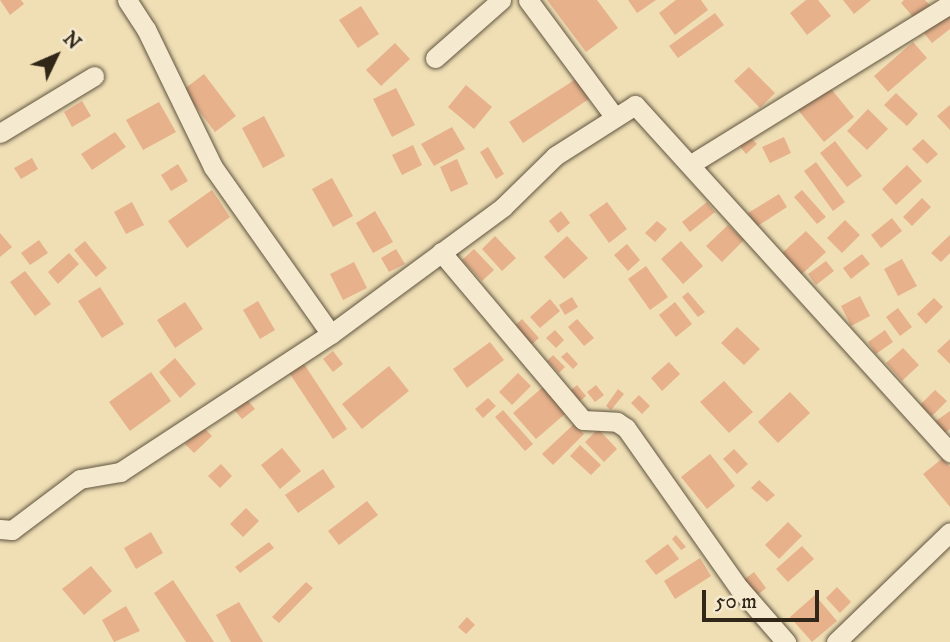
<!DOCTYPE html>
<style>
body{margin:0}
#map{position:relative;width:950px;height:642px;overflow:hidden;background:#f0dfb5;font-family:"IM FELL DW Pica",serif}
div>[style]{position:absolute}
[style*='--x']{left:calc(var(--x)*1px);top:calc(var(--y)*1px);width:calc(var(--w)*1px);rotate:calc(var(--a)*1deg)}
.building>*{inset:0;background:#e6b18b}
.roads{filter:drop-shadow(0 0 2px #605540) drop-shadow(0 0 2px #605540)}
.minor>*{height:19px;margin:-9.5px;padding:0 9.5px;transform-origin:9.5px;border-radius:9.5px;background:#f5eacf}
span{translate:-50% -50%;white-space:nowrap;text-align:center;line-height:1.15;-webkit-text-stroke:5px #f5eacf;paint-order:stroke}
.north{position:absolute;left:21px;top:21px;width:70px;height:70px;-webkit-text-stroke:5px #f5eacf;paint-order:stroke;rotate:46deg;font-size:19px;font-weight:700;line-height:28px;text-align:center;color:#302719}
.north::after{content:'';display:block;margin:auto;width:24px;height:32px;background:#302719;clip-path:polygon(50% 0,100% 100%,50% 72%,0 100%)}
.scale{position:absolute;left:702px;top:590px;width:117px;height:32px;box-sizing:border-box;border:4px solid #302719;border-top:0;padding-left:9px;font-size:21px;line-height:24px;white-space:nowrap;color:#302719;-webkit-text-stroke:5px #f5eacf;paint-order:stroke}
</style>
<div id="map">
<div class="building">
<i style="clip-path:polygon(0 0,21px 0,24px 4px,10px 15px)"></i>
<i style="clip-path:polygon(547px 0,597px 0,618px 28px,586px 52px)"></i>
<i style="clip-path:polygon(628px 0,656px 0,637px 13px)"></i>
<i style="clip-path:polygon(676px 0,701px 0,708px 10px,675px 35px,659px 13px)"></i>
<i style="clip-path:polygon(806px 0,818px 0,831px 16px,807px 35px,790px 13px)"></i>
<i style="clip-path:polygon(843px 0,871px 0,854px 14px)"></i>
<i style="clip-path:polygon(904px 0,925px 0,930px 5px,914px 18px,901px 3px)"></i>
<i style="clip-path:polygon(361px 6px,379px 34px,358px 48px,339px 20px)"></i>
<i style="clip-path:polygon(950px 12px,950px 29px,932px 43px,924px 33px)"></i>
<i style="clip-path:polygon(715px 13px,724px 25px,678px 58px,669px 46px)"></i>
<i style="clip-path:polygon(913px 42px,927px 58px,888px 92px,874px 76px)"></i>
<i style="clip-path:polygon(395px 43px,410px 59px,381px 86px,366px 70px)"></i>
<i style="clip-path:polygon(749px 67px,775px 93px,760px 108px,734px 81px)"></i>
<i style="clip-path:polygon(204px 74px,236px 116px,215px 132px,183px 90px)"></i>
<i style="clip-path:polygon(576px 79px,589px 99px,523px 143px,509px 122px)"></i>
<i style="clip-path:polygon(466px 85px,492px 107px,474px 129px,448px 107px)"></i>
<i style="clip-path:polygon(828px 85px,854px 117px,824px 142px,798px 110px)"></i>
<i style="clip-path:polygon(396px 88px,415px 125px,392px 137px,373px 99px)"></i>
<i style="clip-path:polygon(896px 93px,918px 114px,907px 126px,884px 105px)"></i>
<i style="clip-path:polygon(82px 101px,91px 116px,72px 127px,64px 112px)"></i>
<i style="clip-path:polygon(159px 102px,176px 132px,143px 150px,126px 120px)"></i>
<i style="clip-path:polygon(950px 105px,950px 130px,937px 116px)"></i>
<i style="clip-path:polygon(868px 109px,888px 129px,867px 150px,847px 131px)"></i>
<i style="clip-path:polygon(264px 116px,285px 156px,263px 168px,242px 128px)"></i>
<i style="clip-path:polygon(452px 127px,465px 149px,434px 166px,421px 144px)"></i>
<i style="clip-path:polygon(115px 132px,126px 147px,92px 170px,81px 154px)"></i>
<i style="clip-path:polygon(748px 135px,757px 144px,746px 154px,738px 144px)"></i>
<i style="clip-path:polygon(784px 137px,791px 153px,770px 163px,762px 147px)"></i>
<i style="clip-path:polygon(923px 139px,938px 154px,927px 164px,912px 149px)"></i>
<i style="clip-path:polygon(835px 141px,862px 176px,847px 187px,820px 153px)"></i>
<i style="clip-path:polygon(413px 145px,422px 165px,402px 175px,392px 155px)"></i>
<i style="clip-path:polygon(488px 147px,504px 174px,496px 179px,480px 152px)"></i>
<i style="clip-path:polygon(32px 158px,38px 169px,21px 179px,14px 168px)"></i>
<i style="clip-path:polygon(457px 159px,468px 184px,451px 192px,440px 167px)"></i>
<i style="clip-path:polygon(816px 162px,845px 202px,833px 211px,804px 171px)"></i>
<i style="clip-path:polygon(178px 164px,188px 181px,171px 191px,161px 175px)"></i>
<i style="clip-path:polygon(907px 165px,922px 181px,896px 205px,882px 189px)"></i>
<i style="clip-path:polygon(332px 178px,353px 216px,333px 227px,312px 189px)"></i>
<i style="clip-path:polygon(212px 190px,230px 217px,187px 248px,168px 221px)"></i>
<i style="clip-path:polygon(802px 190px,826px 217px,817px 224px,794px 197px)"></i>
<i style="clip-path:polygon(779px 194px,787px 207px,756px 227px,748px 213px)"></i>
<i style="clip-path:polygon(922px 198px,931px 207px,912px 226px,903px 217px)"></i>
<i style="clip-path:polygon(132px 202px,144px 225px,126px 234px,114px 212px)"></i>
<i style="clip-path:polygon(607px 202px,627px 229px,609px 243px,589px 215px)"></i>
<i style="clip-path:polygon(707px 202px,715px 212px,690px 232px,682px 222px)"></i>
<i style="clip-path:polygon(375px 211px,393px 242px,373px 253px,356px 223px)"></i>
<i style="clip-path:polygon(561px 211px,570px 223px,558px 233px,549px 221px)"></i>
<i style="clip-path:polygon(892px 218px,902px 231px,881px 248px,871px 235px)"></i>
<i style="clip-path:polygon(845px 220px,860px 235px,842px 253px,827px 238px)"></i>
<i style="clip-path:polygon(657px 221px,667px 229px,655px 242px,645px 233px)"></i>
<i style="clip-path:polygon(728px 225px,744px 240px,722px 262px,706px 246px)"></i>
<i style="clip-path:polygon(806px 231px,826px 252px,801px 275px,782px 253px)"></i>
<i style="clip-path:polygon(0 233px,12px 247px,0 257px)"></i>
<i style="clip-path:polygon(950px 235px,950px 253px,941px 262px,931px 253px)"></i>
<i style="clip-path:polygon(495px 236px,516px 258px,502px 271px,482px 249px)"></i>
<i style="clip-path:polygon(567px 236px,588px 258px,564px 279px,544px 257px)"></i>
<i style="clip-path:polygon(39px 240px,48px 253px,30px 265px,21px 253px)"></i>
<i style="clip-path:polygon(85px 241px,107px 268px,96px 277px,74px 250px)"></i>
<i style="clip-path:polygon(681px 241px,703px 266px,683px 284px,661px 259px)"></i>
<i style="clip-path:polygon(627px 244px,640px 260px,628px 271px,614px 255px)"></i>
<i style="clip-path:polygon(396px 249px,405px 264px,389px 272px,381px 258px)"></i>
<i style="clip-path:polygon(474px 249px,494px 270px,482px 281px,462px 260px)"></i>
<i style="clip-path:polygon(69px 253px,79px 264px,58px 284px,48px 272px)"></i>
<i style="clip-path:polygon(862px 254px,870px 264px,851px 279px,843px 268px)"></i>
<i style="clip-path:polygon(902px 259px,917px 286px,898px 296px,884px 269px)"></i>
<i style="clip-path:polygon(826px 261px,834px 271px,816px 285px,808px 274px)"></i>
<i style="clip-path:polygon(354px 262px,367px 288px,343px 300px,330px 274px)"></i>
<i style="clip-path:polygon(646px 266px,668px 297px,650px 310px,628px 279px)"></i>
<i style="clip-path:polygon(25px 271px,51px 304px,35px 316px,10px 282px)"></i>
<i style="clip-path:polygon(100px 287px,124px 324px,102px 338px,78px 301px)"></i>
<i style="clip-path:polygon(688px 292px,705px 312px,698px 317px,682px 297px)"></i>
<i style="clip-path:polygon(860px 296px,870px 316px,851px 326px,841px 306px)"></i>
<i style="clip-path:polygon(572px 297px,578px 307px,565px 315px,559px 305px)"></i>
<i style="clip-path:polygon(934px 298px,943px 307px,926px 324px,917px 314px)"></i>
<i style="clip-path:polygon(550px 299px,560px 311px,540px 328px,530px 317px)"></i>
<i style="clip-path:polygon(258px 301px,275px 330px,260px 339px,243px 310px)"></i>
<i style="clip-path:polygon(185px 302px,203px 329px,175px 348px,157px 320px)"></i>
<i style="clip-path:polygon(675px 302px,692px 324px,676px 337px,659px 315px)"></i>
<i style="clip-path:polygon(898px 308px,912px 327px,900px 336px,886px 317px)"></i>
<i style="clip-path:polygon(522px 319px,539px 338px,529px 347px,512px 328px)"></i>
<i style="clip-path:polygon(577px 319px,594px 338px,584px 346px,568px 327px)"></i>
<i style="clip-path:polygon(737px 327px,760px 349px,744px 365px,721px 343px)"></i>
<i style="clip-path:polygon(555px 330px,564px 340px,556px 348px,546px 338px)"></i>
<i style="clip-path:polygon(885px 330px,893px 342px,876px 354px,868px 342px)"></i>
<i style="clip-path:polygon(950px 339px,950px 364px,937px 351px)"></i>
<i style="clip-path:polygon(490px 342px,504px 360px,467px 388px,453px 369px)"></i>
<i style="clip-path:polygon(903px 348px,919px 365px,902px 381px,886px 363px)"></i>
<i style="clip-path:polygon(333px 351px,343px 364px,333px 372px,323px 359px)"></i>
<i style="clip-path:polygon(567px 352px,578px 364px,573px 369px,561px 357px)"></i>
<i style="clip-path:polygon(553px 355px,565px 367px,559px 373px,547px 361px)"></i>
<i style="clip-path:polygon(175px 358px,196px 384px,180px 398px,159px 372px)"></i>
<i style="clip-path:polygon(302px 361px,347px 429px,333px 439px,288px 371px)"></i>
<i style="clip-path:polygon(669px 362px,680px 374px,662px 391px,651px 378px)"></i>
<i style="clip-path:polygon(389px 366px,409px 391px,362px 429px,342px 404px)"></i>
<i style="clip-path:polygon(151px 372px,171px 401px,130px 431px,109px 402px)"></i>
<i style="clip-path:polygon(518px 373px,531px 386px,512px 405px,499px 392px)"></i>
<i style="clip-path:polygon(724px 381px,753px 412px,729px 433px,700px 402px)"></i>
<i style="clip-path:polygon(577px 385px,586px 396px,580px 401px,571px 390px)"></i>
<i style="clip-path:polygon(596px 385px,604px 395px,595px 402px,587px 392px)"></i>
<i style="clip-path:polygon(543px 387px,566px 413px,536px 439px,513px 413px)"></i>
<i style="clip-path:polygon(618px 389px,624px 394px,611px 410px,606px 406px)"></i>
<i style="clip-path:polygon(935px 390px,947px 401px,932px 416px,920px 405px)"></i>
<i style="clip-path:polygon(790px 392px,810px 413px,778px 443px,758px 422px)"></i>
<i style="clip-path:polygon(639px 395px,650px 406px,642px 414px,631px 403px)"></i>
<i style="clip-path:polygon(245px 397px,255px 409px,242px 419px,232px 407px)"></i>
<i style="clip-path:polygon(488px 398px,496px 406px,483px 418px,475px 409px)"></i>
<i style="clip-path:polygon(503px 410px,533px 444px,525px 451px,495px 417px)"></i>
<i style="clip-path:polygon(950px 411px,950px 429px,942px 435px,933px 423px)"></i>
<i style="clip-path:polygon(574px 424px,584px 434px,553px 465px,542px 454px)"></i>
<i style="clip-path:polygon(203px 427px,212px 436px,194px 453px,185px 444px)"></i>
<i style="clip-path:polygon(598px 429px,617px 449px,604px 462px,585px 442px)"></i>
<i style="clip-path:polygon(580px 445px,601px 465px,591px 475px,570px 456px)"></i>
<i style="clip-path:polygon(282px 448px,301px 471px,280px 489px,261px 465px)"></i>
<i style="clip-path:polygon(734px 449px,748px 464px,737px 474px,723px 459px)"></i>
<i style="clip-path:polygon(710px 454px,735px 486px,707px 509px,681px 477px)"></i>
<i style="clip-path:polygon(943px 458px,950px 467px,950px 507px,923px 474px)"></i>
<i style="clip-path:polygon(221px 464px,232px 476px,220px 488px,208px 476px)"></i>
<i style="clip-path:polygon(323px 469px,335px 487px,298px 513px,285px 495px)"></i>
<i style="clip-path:polygon(759px 480px,775px 495px,767px 502px,751px 488px)"></i>
<i style="clip-path:polygon(367px 501px,378px 515px,339px 545px,328px 531px)"></i>
<i style="clip-path:polygon(246px 508px,259px 521px,243px 537px,230px 524px)"></i>
<i style="clip-path:polygon(788px 522px,802px 536px,779px 559px,765px 545px)"></i>
<i style="clip-path:polygon(151px 532px,163px 553px,136px 569px,124px 548px)"></i>
<i style="clip-path:polygon(676px 535px,686px 547px,681px 550px,672px 539px)"></i>
<i style="clip-path:polygon(269px 542px,274px 548px,240px 573px,235px 567px)"></i>
<i style="clip-path:polygon(668px 544px,679px 559px,656px 575px,645px 561px)"></i>
<i style="clip-path:polygon(802px 546px,814px 559px,788px 582px,776px 569px)"></i>
<i style="clip-path:polygon(700px 558px,711px 576px,675px 599px,664px 581px)"></i>
<i style="clip-path:polygon(91px 566px,112px 591px,84px 615px,62px 589px)"></i>
<i style="clip-path:polygon(754px 572px,766px 588px,755px 597px,742px 581px)"></i>
<i style="clip-path:polygon(173px 580px,214px 642px,186px 642px,154px 593px)"></i>
<i style="clip-path:polygon(306px 582px,313px 588px,279px 623px,272px 617px)"></i>
<i style="clip-path:polygon(837px 587px,851px 602px,840px 613px,826px 598px)"></i>
<i style="clip-path:polygon(815px 595px,837px 621px,812px 642px,790px 617px)"></i>
<i style="clip-path:polygon(239px 602px,263px 642px,231px 642px,216px 615px)"></i>
<i style="clip-path:polygon(126px 606px,140px 631px,114px 642px,102px 620px)"></i>
<i style="clip-path:polygon(467px 617px,475px 625px,466px 634px,458px 627px)"></i>
</div>
<div class="roads">
<div class="minor">
<i style="--x:127;--y:0;--w:35;--a:57"></i>
<i style="--x:146;--y:29;--w:153;--a:64.1"></i>
<i style="--x:213;--y:167;--w:204;--a:54.8"></i>
<i style="--x:528;--y:0;--w:143;--a:53.5"></i>
<i style="--x:435;--y:58;--w:88;--a:-41.3"></i>
<i style="--x:0;--y:133;--w:110;--a:-31.2"></i>
<i style="--x:691;--y:164;--w:304;--a:-31.7"></i>
<i style="--x:441;--y:252;--w:220;--a:49.8"></i>
<i style="--x:583;--y:420;--w:34;--a:3"></i>
<i style="--x:617;--y:422;--w:11;--a:34"></i>
<i style="--x:626;--y:428;--w:196;--a:54.8"></i>
<i style="--x:739;--y:588;--w:72;--a:49"></i>
<i style="--x:0;--y:529;--w:12;--a:5"></i>
<i style="--x:12;--y:530;--w:85;--a:-36.9"></i>
<i style="--x:80;--y:479;--w:41;--a:-9.9"></i>
<i style="--x:120;--y:472;--w:252;--a:-33.2"></i>
<i style="--x:331;--y:334;--w:214;--a:-36.4"></i>
<i style="--x:503;--y:207;--w:73;--a:-44.4"></i>
<i style="--x:555;--y:156;--w:95;--a:-32.5"></i>
<i style="--x:635;--y:105;--w:469;--a:47.8"></i>
<i style="--x:836;--y:642;--w:158;--a:-44"></i>
</div>
</div>
<div class="north">N</div>
<div class="scale">50 m</div>
</div>
